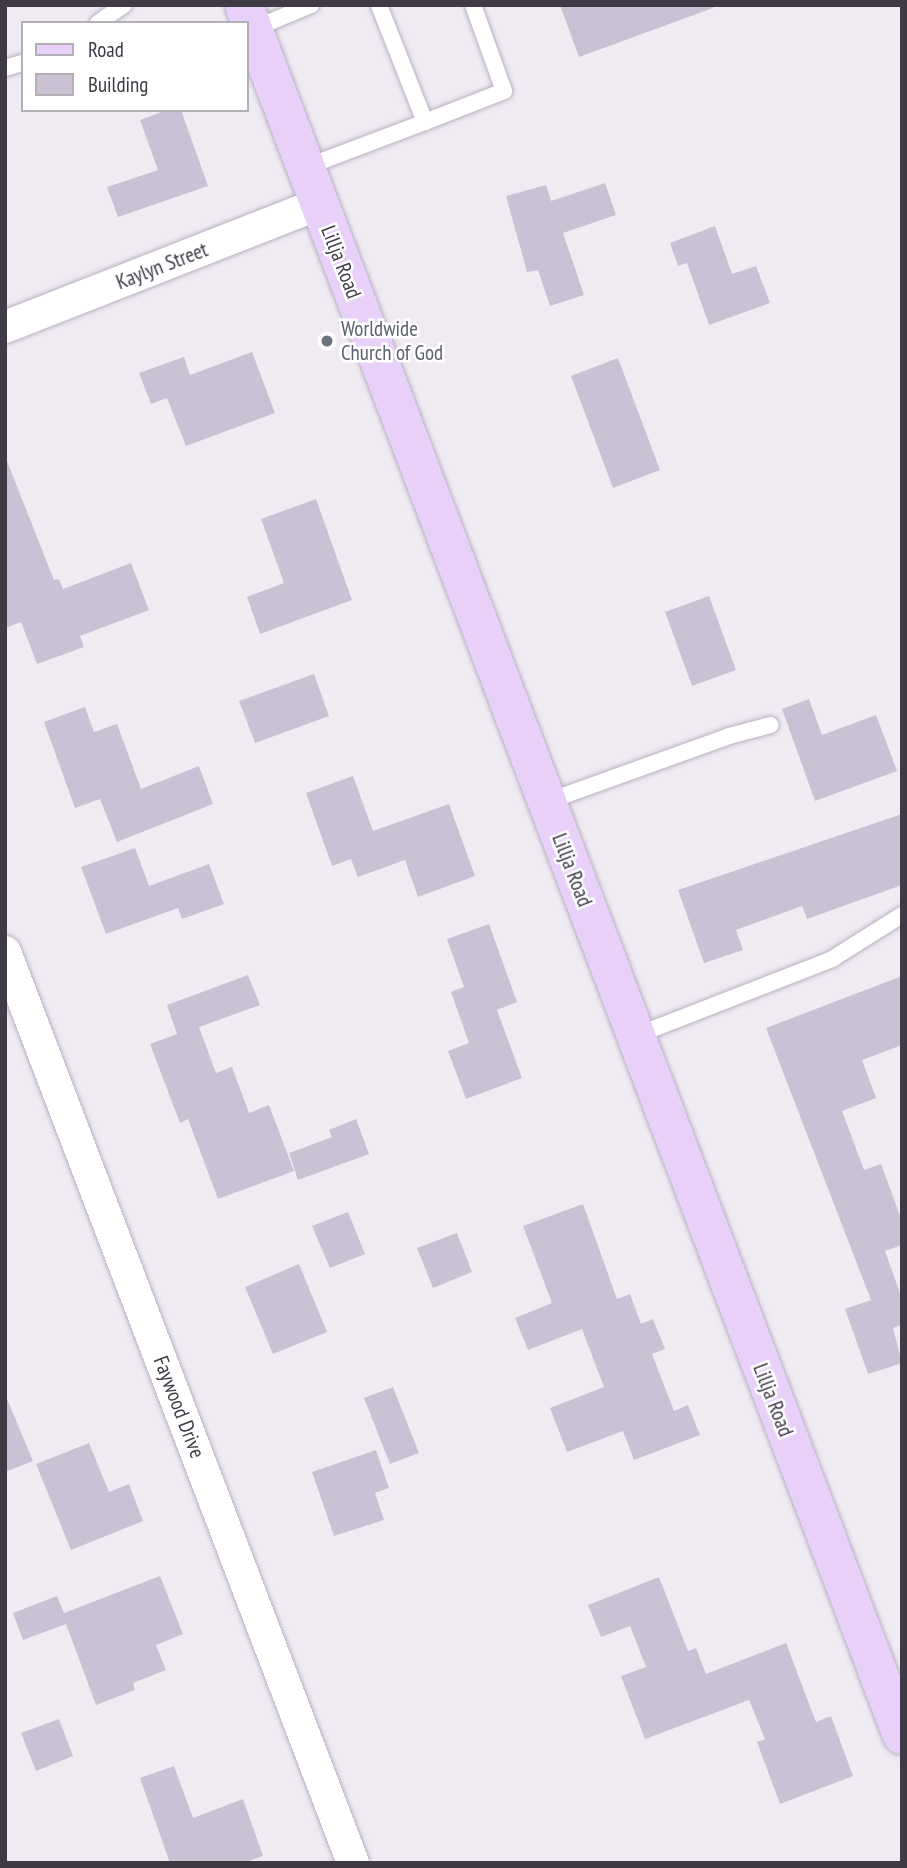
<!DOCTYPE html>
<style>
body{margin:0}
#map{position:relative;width:907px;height:1868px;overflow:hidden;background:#f0ebf3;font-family:"PT Sans Narrow",sans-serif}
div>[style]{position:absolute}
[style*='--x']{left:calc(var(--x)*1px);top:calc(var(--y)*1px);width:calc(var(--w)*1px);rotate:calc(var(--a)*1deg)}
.building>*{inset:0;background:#cac2d4}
.roads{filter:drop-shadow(0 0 2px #b9b1c1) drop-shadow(0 0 2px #b9b1c1)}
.lane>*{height:16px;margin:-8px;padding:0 8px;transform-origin:8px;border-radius:8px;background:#fff}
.street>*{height:32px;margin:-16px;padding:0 16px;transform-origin:16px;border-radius:16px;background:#fff}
.secondary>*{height:38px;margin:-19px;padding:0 19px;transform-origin:19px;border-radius:19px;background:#e8d0f8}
.dots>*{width:19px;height:19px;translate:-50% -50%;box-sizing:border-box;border:4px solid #fff;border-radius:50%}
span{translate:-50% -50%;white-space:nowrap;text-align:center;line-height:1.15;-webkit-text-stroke:5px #fff;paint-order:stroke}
.street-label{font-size:21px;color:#403a47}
.worship-label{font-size:21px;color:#5b616d}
.left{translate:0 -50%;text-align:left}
.frame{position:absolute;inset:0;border:7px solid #403a47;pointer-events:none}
.legend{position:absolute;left:21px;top:21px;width:228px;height:91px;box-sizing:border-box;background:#fff;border:2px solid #b3b0b5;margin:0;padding:9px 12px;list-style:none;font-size:21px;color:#403a47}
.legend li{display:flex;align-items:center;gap:14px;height:35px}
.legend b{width:35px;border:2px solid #b3b0b5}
</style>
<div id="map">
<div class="building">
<i style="clip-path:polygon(560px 5px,713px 5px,713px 8px,579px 57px)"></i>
<i style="clip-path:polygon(167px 110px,181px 110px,208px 186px,118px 217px,107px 187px,158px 170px,140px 120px)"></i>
<i style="clip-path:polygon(605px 183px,616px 215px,563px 233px,584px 295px,550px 306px,538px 270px,527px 272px,506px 196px,546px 185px,551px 201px)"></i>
<i style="clip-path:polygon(715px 226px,732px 274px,756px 266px,770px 303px,709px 325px,687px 263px,678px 266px,670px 243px)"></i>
<i style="clip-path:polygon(252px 352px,275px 413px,186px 446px,167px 398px,151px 404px,139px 373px,184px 357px,190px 375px)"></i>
<i style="clip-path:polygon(618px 358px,660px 470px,613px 488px,571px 376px)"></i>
<i style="clip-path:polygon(5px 456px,54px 580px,59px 579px,63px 589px,131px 563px,149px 610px,80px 636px,84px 647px,37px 664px,21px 622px,5px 628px)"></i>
<i style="clip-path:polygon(316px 499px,352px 600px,260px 634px,247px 597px,284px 583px,261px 519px)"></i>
<i style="clip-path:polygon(709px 596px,736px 670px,692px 686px,665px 612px)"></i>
<i style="clip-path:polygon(314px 674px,329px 716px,255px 743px,239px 701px)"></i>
<i style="clip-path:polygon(809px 699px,822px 735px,876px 715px,897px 771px,815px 801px,782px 709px)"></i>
<i style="clip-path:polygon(85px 707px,94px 732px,117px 724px,141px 789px,199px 766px,213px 804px,117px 842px,100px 799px,75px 808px,44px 722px)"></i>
<i style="clip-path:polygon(353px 776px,373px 831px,449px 804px,475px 876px,418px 897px,405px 860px,358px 877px,351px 859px,332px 866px,306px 793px)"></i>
<i style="clip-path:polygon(902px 814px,902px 885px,807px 919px,802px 906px,736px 930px,743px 950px,704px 963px,678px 890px)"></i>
<i style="clip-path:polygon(135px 848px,149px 886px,209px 864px,224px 904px,182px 919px,178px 908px,106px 934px,81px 867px)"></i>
<i style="clip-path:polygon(489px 924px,517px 1002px,497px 1010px,522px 1078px,466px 1099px,448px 1051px,469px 1043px,451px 992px,464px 987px,447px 939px)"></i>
<i style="clip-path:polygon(248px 975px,260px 1005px,199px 1027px,216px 1073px,232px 1067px,249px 1113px,269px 1105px,294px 1171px,218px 1199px,188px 1119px,180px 1123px,150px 1044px,177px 1034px,167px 1005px)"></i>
<i style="clip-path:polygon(902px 976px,902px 1045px,862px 1060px,876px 1098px,842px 1111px,864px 1170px,881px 1164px,902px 1221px,902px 1245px,885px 1251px,902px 1299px,902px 1325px,893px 1328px,902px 1363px,868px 1374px,845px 1309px,871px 1300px,766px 1028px)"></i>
<i style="clip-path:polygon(356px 1119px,369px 1154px,298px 1180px,289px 1153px,332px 1137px,329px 1130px)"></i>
<i style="clip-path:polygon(583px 1204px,617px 1299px,630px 1294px,641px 1324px,653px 1319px,665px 1349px,652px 1354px,674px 1411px,688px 1405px,700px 1435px,634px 1460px,623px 1431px,567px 1452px,550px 1408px,604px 1387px,582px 1329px,528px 1350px,515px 1318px,552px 1303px,523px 1226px)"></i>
<i style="clip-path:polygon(348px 1212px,365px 1254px,330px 1268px,312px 1226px)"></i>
<i style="clip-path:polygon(457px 1233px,472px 1272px,433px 1288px,417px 1248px)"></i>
<i style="clip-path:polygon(299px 1264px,327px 1332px,273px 1354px,245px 1287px)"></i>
<i style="clip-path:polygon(393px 1387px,419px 1453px,390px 1464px,364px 1398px)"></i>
<i style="clip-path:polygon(5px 1394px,33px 1461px,5px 1472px)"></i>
<i style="clip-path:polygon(89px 1443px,109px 1492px,129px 1484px,143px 1521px,71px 1550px,36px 1464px)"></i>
<i style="clip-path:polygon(376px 1450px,389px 1488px,375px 1493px,384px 1520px,334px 1536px,312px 1472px)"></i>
<i style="clip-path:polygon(160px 1576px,183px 1634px,156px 1645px,166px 1670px,133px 1683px,135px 1690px,96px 1705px,66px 1624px,23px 1640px,13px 1613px,57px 1596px,64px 1613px)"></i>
<i style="clip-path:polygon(659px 1577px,688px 1651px,696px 1648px,706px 1674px,786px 1643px,816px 1722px,831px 1716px,853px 1776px,780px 1804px,757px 1742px,765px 1739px,749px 1700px,645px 1739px,621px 1676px,646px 1667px,630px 1626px,601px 1637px,588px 1605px)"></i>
<i style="clip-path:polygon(59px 1719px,73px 1756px,36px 1771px,21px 1733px)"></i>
<i style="clip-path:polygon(174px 1766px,193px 1818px,243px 1799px,263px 1856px,243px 1863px,170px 1863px,140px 1778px)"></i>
</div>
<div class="roads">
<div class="lane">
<i style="--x:98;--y:23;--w:32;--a:-35"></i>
<i style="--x:253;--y:29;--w:63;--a:-22.5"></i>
<i style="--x:5;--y:68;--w:19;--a:-16"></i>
<i style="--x:425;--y:122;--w:85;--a:-21.4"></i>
<i style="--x:504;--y:91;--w:91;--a:-109.8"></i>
<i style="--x:306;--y:167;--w:127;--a:-20.7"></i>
<i style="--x:425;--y:122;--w:126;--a:-111.5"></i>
<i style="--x:546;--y:802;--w:195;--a:-19.8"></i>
<i style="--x:729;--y:736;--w:43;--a:-14.7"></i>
<i style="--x:635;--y:1036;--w:212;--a:-21.3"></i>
<i style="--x:832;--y:959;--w:83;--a:-32.2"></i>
</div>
<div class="street">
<i style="--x:5;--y:327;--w:337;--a:-21.4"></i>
<i style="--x:5;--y:952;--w:975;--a:69.09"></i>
</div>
<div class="secondary">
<i style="--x:244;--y:5;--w:1851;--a:69.18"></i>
</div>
</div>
<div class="dots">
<i style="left:327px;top:341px;background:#6b7280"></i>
</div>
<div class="street-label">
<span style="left:341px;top:262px;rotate:69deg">Lillja Road</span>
<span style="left:162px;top:266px;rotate:-21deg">Kaylyn Street</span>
<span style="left:572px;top:870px;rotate:69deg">Lillja Road</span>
<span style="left:773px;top:1400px;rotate:69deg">Lillja Road</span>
<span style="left:179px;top:1407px;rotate:69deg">Faywood Drive</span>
</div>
<div class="worship-label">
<span class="left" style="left:341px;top:341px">Worldwide<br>Church of God</span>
</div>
<div class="frame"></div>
<ul class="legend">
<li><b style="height:9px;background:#e8d0f8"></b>Road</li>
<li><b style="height:19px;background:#cac2d4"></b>Building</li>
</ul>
</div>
